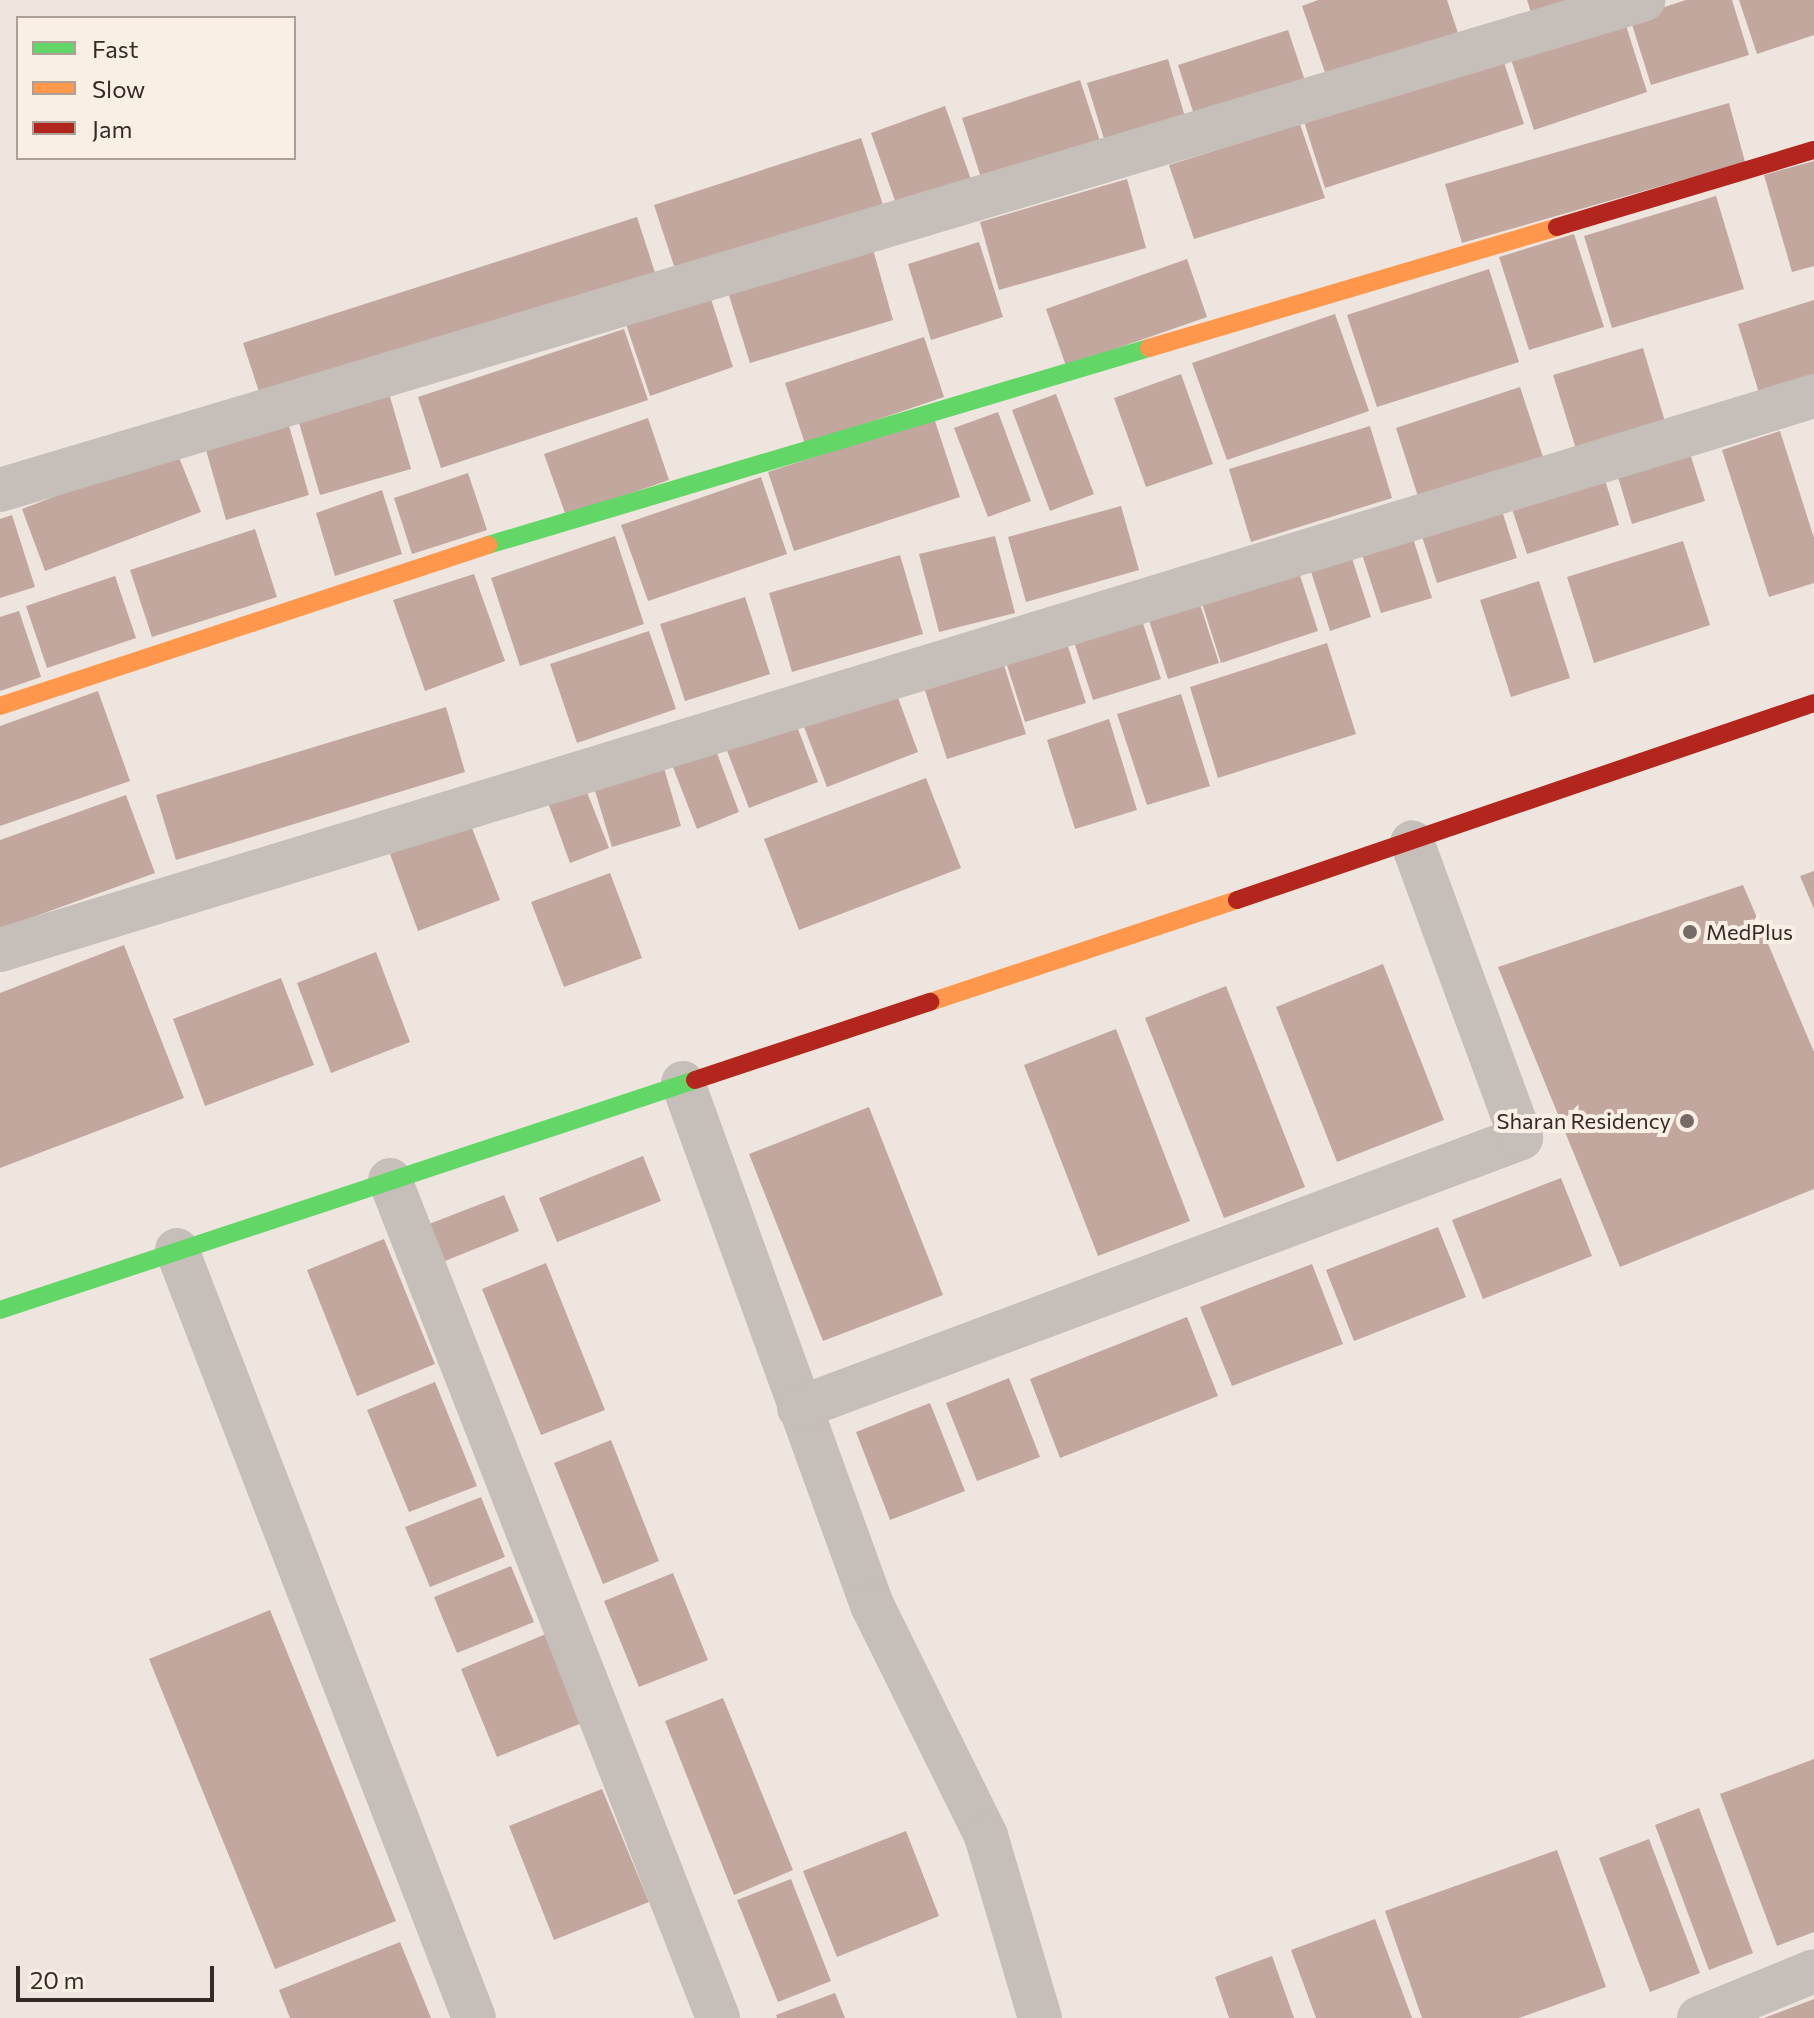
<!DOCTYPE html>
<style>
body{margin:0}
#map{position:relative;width:1814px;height:2018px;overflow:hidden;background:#ede5de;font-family:Commissioner,sans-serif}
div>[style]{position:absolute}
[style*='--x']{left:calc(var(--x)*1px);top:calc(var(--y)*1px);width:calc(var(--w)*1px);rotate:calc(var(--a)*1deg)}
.building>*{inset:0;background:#c2a79f}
.street>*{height:44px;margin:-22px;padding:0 22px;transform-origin:22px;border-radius:22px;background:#c6beb8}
.fast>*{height:18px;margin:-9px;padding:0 9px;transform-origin:9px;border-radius:9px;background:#63d668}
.slow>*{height:18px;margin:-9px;padding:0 9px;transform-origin:9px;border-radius:9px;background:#ff974d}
.jam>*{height:18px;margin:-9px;padding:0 9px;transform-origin:9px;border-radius:9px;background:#b3261e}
.dots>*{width:22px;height:22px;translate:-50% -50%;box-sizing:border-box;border:4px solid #faefe5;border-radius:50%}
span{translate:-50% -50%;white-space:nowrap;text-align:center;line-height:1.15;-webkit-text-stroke:8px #faefe5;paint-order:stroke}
.poi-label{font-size:22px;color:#362a26}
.left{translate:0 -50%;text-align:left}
.right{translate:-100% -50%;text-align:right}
.legend{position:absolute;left:16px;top:16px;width:280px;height:144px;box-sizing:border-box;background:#faefe5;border:2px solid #aca099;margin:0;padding:10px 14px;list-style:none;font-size:24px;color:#362a26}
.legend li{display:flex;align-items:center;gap:16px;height:40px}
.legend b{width:40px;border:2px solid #aca099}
.scale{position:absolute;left:16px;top:1966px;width:198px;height:36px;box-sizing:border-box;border:4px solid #362a26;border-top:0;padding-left:10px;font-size:24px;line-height:28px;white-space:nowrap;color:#362a26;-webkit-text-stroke:6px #faefe5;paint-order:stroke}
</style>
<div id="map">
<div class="building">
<i style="clip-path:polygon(1318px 0,1447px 0,1460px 39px,1329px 84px,1302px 6px)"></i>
<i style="clip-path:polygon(1527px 0,1617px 0,1536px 28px)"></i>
<i style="clip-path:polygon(1686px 0,1732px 0,1749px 55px,1651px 85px,1630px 18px)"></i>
<i style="clip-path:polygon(1739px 0,1814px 0,1814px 35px,1757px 54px)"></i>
<i style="clip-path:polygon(1623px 16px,1647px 92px,1534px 130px,1509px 53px)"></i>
<i style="clip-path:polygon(1288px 30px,1308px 90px,1197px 124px,1178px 65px)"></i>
<i style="clip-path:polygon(1500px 50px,1524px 124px,1325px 188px,1301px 112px)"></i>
<i style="clip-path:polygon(1168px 59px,1188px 127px,1108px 152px,1087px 83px)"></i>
<i style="clip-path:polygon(1080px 80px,1103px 150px,984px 187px,962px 118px)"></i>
<i style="clip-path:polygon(1729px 103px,1745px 162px,1462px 243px,1445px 184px)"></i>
<i style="clip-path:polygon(945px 106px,973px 185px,899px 212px,871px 133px)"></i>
<i style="clip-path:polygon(1300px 124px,1325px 198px,1194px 239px,1169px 165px)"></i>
<i style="clip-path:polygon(861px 138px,885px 211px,678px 278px,654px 205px)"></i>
<i style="clip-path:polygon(1814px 161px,1814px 266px,1792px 272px,1764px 175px)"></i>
<i style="clip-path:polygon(1127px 179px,1146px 248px,999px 290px,980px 222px)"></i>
<i style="clip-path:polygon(1716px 196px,1744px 289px,1612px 328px,1584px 236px)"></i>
<i style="clip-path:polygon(637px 217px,658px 282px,264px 407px,243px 343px)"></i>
<i style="clip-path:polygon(1574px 234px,1604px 327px,1529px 350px,1499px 257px)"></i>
<i style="clip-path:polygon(979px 242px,1003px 317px,931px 340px,908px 264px)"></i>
<i style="clip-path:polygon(872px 246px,893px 320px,750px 363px,727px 289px)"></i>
<i style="clip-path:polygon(1187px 259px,1207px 317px,1066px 366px,1046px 309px)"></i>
<i style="clip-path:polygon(1489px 269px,1519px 362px,1377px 407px,1347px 315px)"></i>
<i style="clip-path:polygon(709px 293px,733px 367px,650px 396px,625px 321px)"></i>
<i style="clip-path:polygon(1814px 300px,1814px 376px,1759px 393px,1738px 324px)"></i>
<i style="clip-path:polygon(1335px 314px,1369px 411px,1227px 460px,1192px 363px)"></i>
<i style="clip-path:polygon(624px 329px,648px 400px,441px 468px,418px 397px)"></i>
<i style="clip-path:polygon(924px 337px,944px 397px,805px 444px,785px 383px)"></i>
<i style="clip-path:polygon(1643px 348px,1666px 425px,1577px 452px,1553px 375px)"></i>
<i style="clip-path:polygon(1181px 374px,1213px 464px,1146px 487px,1114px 398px)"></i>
<i style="clip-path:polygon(1520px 387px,1546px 466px,1421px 506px,1396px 428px)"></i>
<i style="clip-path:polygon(388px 390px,411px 469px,320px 495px,297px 416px)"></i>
<i style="clip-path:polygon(1056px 394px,1094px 494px,1050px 511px,1012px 410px)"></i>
<i style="clip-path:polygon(998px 412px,1031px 501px,988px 517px,954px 428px)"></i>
<i style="clip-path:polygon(648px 418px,669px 480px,566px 516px,544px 454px)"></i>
<i style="clip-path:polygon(934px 418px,960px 497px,794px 551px,768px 472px)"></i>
<i style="clip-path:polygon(289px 426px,309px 495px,226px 520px,206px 450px)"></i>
<i style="clip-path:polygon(1370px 426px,1392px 498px,1251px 542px,1229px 469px)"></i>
<i style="clip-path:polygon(1780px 431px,1814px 538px,1814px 583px,1769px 597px,1722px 450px)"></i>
<i style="clip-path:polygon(1687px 444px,1705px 501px,1632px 524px,1615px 467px)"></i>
<i style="clip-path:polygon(176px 450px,201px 512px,45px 571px,22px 509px)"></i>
<i style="clip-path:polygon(1601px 467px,1619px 525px,1527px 554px,1508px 497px)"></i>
<i style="clip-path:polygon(468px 473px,487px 530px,412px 554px,394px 498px)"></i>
<i style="clip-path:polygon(761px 477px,787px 554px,648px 601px,621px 525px)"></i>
<i style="clip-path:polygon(382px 490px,402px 554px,335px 576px,316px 513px)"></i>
<i style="clip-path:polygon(1498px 498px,1517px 558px,1437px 583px,1418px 524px)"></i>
<i style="clip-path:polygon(1121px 506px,1139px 570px,1026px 602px,1008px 537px)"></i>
<i style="clip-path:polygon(12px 515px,35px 587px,0 598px,0 519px)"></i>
<i style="clip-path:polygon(255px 529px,277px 597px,152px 637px,130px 570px)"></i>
<i style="clip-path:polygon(1410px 529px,1432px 598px,1381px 613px,1359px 545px)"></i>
<i style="clip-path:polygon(615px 536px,644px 624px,520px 666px,491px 578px)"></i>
<i style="clip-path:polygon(995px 536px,1015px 613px,939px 632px,919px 554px)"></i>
<i style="clip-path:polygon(1683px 541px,1710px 625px,1594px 663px,1567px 577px)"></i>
<i style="clip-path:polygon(1348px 546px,1371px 617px,1330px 631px,1307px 559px)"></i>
<i style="clip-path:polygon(900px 555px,923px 634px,792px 672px,769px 593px)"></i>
<i style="clip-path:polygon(1296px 563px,1318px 631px,1221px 663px,1199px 594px)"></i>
<i style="clip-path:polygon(474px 574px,505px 661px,425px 691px,393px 600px)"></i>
<i style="clip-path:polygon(115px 576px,136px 638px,47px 668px,26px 606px)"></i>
<i style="clip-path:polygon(1539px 581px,1570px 678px,1511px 697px,1480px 600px)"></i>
<i style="clip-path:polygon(1197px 595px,1219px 663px,1168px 679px,1146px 611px)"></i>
<i style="clip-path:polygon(745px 597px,770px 674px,685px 701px,660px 624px)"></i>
<i style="clip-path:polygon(19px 611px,41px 677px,0 691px,0 617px)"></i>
<i style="clip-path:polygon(1140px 614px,1161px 679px,1093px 700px,1072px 636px)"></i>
<i style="clip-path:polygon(649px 631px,676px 709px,577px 743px,550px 664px)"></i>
<i style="clip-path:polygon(1066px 640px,1086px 703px,1025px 722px,1005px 659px)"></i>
<i style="clip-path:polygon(1327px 643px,1356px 734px,1218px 778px,1190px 687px)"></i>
<i style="clip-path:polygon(1001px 656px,1026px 734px,947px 759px,922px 681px)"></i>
<i style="clip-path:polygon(893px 684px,918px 752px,827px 787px,801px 719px)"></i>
<i style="clip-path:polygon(98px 691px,130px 781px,0 826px,0 726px)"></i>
<i style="clip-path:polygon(1181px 694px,1210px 786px,1147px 805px,1117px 714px)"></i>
<i style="clip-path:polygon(446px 707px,465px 772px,176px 860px,156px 795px)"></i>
<i style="clip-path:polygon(792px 713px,818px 782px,749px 808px,723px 740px)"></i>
<i style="clip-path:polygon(1109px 719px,1137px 810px,1075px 829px,1047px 740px)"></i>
<i style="clip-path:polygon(712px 740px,739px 812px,697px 829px,669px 757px)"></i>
<i style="clip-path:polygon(659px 751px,681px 826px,612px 847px,589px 771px)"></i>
<i style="clip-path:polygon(926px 778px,961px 868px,799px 930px,764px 839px)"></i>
<i style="clip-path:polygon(583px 782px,609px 848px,570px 863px,546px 797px)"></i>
<i style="clip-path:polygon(126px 795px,155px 873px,0 929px,0 840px)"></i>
<i style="clip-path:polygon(470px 823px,500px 900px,418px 931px,390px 854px)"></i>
<i style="clip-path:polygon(1814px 871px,1814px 909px,1800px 876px)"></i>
<i style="clip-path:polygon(610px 873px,642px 958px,564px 987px,531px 902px)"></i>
<i style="clip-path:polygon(1743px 885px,1814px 1052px,1814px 1189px,1620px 1267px,1498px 967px)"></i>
<i style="clip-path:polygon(124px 945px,184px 1098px,0 1168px,0 993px)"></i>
<i style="clip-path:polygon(376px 952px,410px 1042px,331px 1073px,297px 983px)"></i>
<i style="clip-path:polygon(1383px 964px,1444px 1120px,1337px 1162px,1276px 1007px)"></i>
<i style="clip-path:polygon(281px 978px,314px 1065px,205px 1106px,173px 1019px)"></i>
<i style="clip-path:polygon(1226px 986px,1305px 1187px,1224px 1218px,1145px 1018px)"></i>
<i style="clip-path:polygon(1116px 1029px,1190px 1221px,1098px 1256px,1024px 1065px)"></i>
<i style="clip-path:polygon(869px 1107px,943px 1295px,823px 1341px,749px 1154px)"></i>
<i style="clip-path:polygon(643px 1156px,661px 1201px,557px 1242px,539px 1198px)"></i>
<i style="clip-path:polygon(1561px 1178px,1592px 1256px,1483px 1299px,1452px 1220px)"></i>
<i style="clip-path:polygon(504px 1195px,519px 1231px,445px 1261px,429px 1224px)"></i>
<i style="clip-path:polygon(1438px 1227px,1466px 1297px,1354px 1341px,1326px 1270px)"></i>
<i style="clip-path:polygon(384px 1239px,435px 1364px,357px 1396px,307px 1270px)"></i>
<i style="clip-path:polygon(546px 1263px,605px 1410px,541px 1435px,482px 1289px)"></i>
<i style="clip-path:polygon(1312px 1264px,1343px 1344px,1232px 1386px,1200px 1307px)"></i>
<i style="clip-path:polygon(1187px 1317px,1218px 1396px,1060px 1458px,1030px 1379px)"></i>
<i style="clip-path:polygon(1009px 1378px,1040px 1457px,977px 1481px,946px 1403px)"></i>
<i style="clip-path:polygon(435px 1382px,477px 1486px,409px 1512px,367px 1410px)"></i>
<i style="clip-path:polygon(930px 1403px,965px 1491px,890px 1520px,856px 1432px)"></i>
<i style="clip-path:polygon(611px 1440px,659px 1561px,603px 1584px,554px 1463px)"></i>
<i style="clip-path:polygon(481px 1497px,505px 1557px,430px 1587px,405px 1527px)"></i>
<i style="clip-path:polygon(511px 1566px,534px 1622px,457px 1653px,434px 1597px)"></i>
<i style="clip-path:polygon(673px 1573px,708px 1660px,639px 1687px,604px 1601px)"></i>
<i style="clip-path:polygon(270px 1610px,396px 1921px,275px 1969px,149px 1659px)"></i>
<i style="clip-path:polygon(546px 1634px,582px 1723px,497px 1757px,461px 1669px)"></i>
<i style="clip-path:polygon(723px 1698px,793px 1870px,734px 1895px,665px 1721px)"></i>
<i style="clip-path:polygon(1814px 1759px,1814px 1932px,1777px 1946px,1720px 1794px)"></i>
<i style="clip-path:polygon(602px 1789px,649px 1902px,554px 1940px,509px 1826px)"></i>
<i style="clip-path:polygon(1699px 1808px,1753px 1953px,1709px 1970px,1655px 1825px)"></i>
<i style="clip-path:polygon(906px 1831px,939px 1916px,837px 1957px,803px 1871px)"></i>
<i style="clip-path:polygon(1649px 1839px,1700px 1973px,1650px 1992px,1599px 1858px)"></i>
<i style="clip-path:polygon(1557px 1850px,1606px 1987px,1519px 2018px,1422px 2018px,1385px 1911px)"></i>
<i style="clip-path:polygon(791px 1879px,831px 1981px,778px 2002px,737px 1900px)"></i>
<i style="clip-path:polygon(1375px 1919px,1412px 2018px,1316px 2018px,1291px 1950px)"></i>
<i style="clip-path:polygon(400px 1942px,431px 2018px,290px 2018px,279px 1990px)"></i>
<i style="clip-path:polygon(1272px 1956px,1294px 2018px,1229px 2018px,1215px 1977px)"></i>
<i style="clip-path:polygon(835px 1993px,845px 2018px,777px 2018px,776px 2015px)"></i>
<i style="clip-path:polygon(1814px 1999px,1814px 2018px,1764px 2018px)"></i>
</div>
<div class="street">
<i style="--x:0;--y:490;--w:1715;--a:-16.61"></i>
<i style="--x:0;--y:950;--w:1897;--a:-16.98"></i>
<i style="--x:683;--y:1083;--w:555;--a:70.1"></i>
<i style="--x:872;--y:1605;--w:258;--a:63.7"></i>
<i style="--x:986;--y:1836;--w:190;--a:73.5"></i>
<i style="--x:390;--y:1180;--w:900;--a:68.62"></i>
<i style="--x:177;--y:1250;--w:823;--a:68.86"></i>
<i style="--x:799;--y:1408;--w:771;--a:-20.5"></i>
<i style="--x:1521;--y:1138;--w:315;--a:-110.2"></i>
<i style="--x:1699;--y:2018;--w:124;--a:-22.2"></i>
</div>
<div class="fast">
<i style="--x:488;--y:545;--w:690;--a:-16.6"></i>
<i style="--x:0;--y:1310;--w:732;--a:-18.31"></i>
</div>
<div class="slow">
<i style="--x:1149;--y:348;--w:426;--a:-16.5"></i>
<i style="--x:0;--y:706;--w:514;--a:-18.26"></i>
<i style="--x:930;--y:1002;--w:324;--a:-18.4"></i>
</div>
<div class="jam">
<i style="--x:1557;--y:227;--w:268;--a:-16.7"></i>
<i style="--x:1237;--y:900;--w:610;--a:-18.85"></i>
<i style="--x:695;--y:1080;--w:248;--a:-18.4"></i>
</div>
<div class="dots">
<i style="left:1690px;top:932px;background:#766b66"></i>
<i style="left:1687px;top:1121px;background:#766b66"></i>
</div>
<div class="poi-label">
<span class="left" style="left:1706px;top:932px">MedPlus</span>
<span class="right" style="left:1671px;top:1121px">Sharan Residency</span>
</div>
<ul class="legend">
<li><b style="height:10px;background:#63d668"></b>Fast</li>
<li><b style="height:10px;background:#ff974d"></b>Slow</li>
<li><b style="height:10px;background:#b3261e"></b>Jam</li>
</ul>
<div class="scale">20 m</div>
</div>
